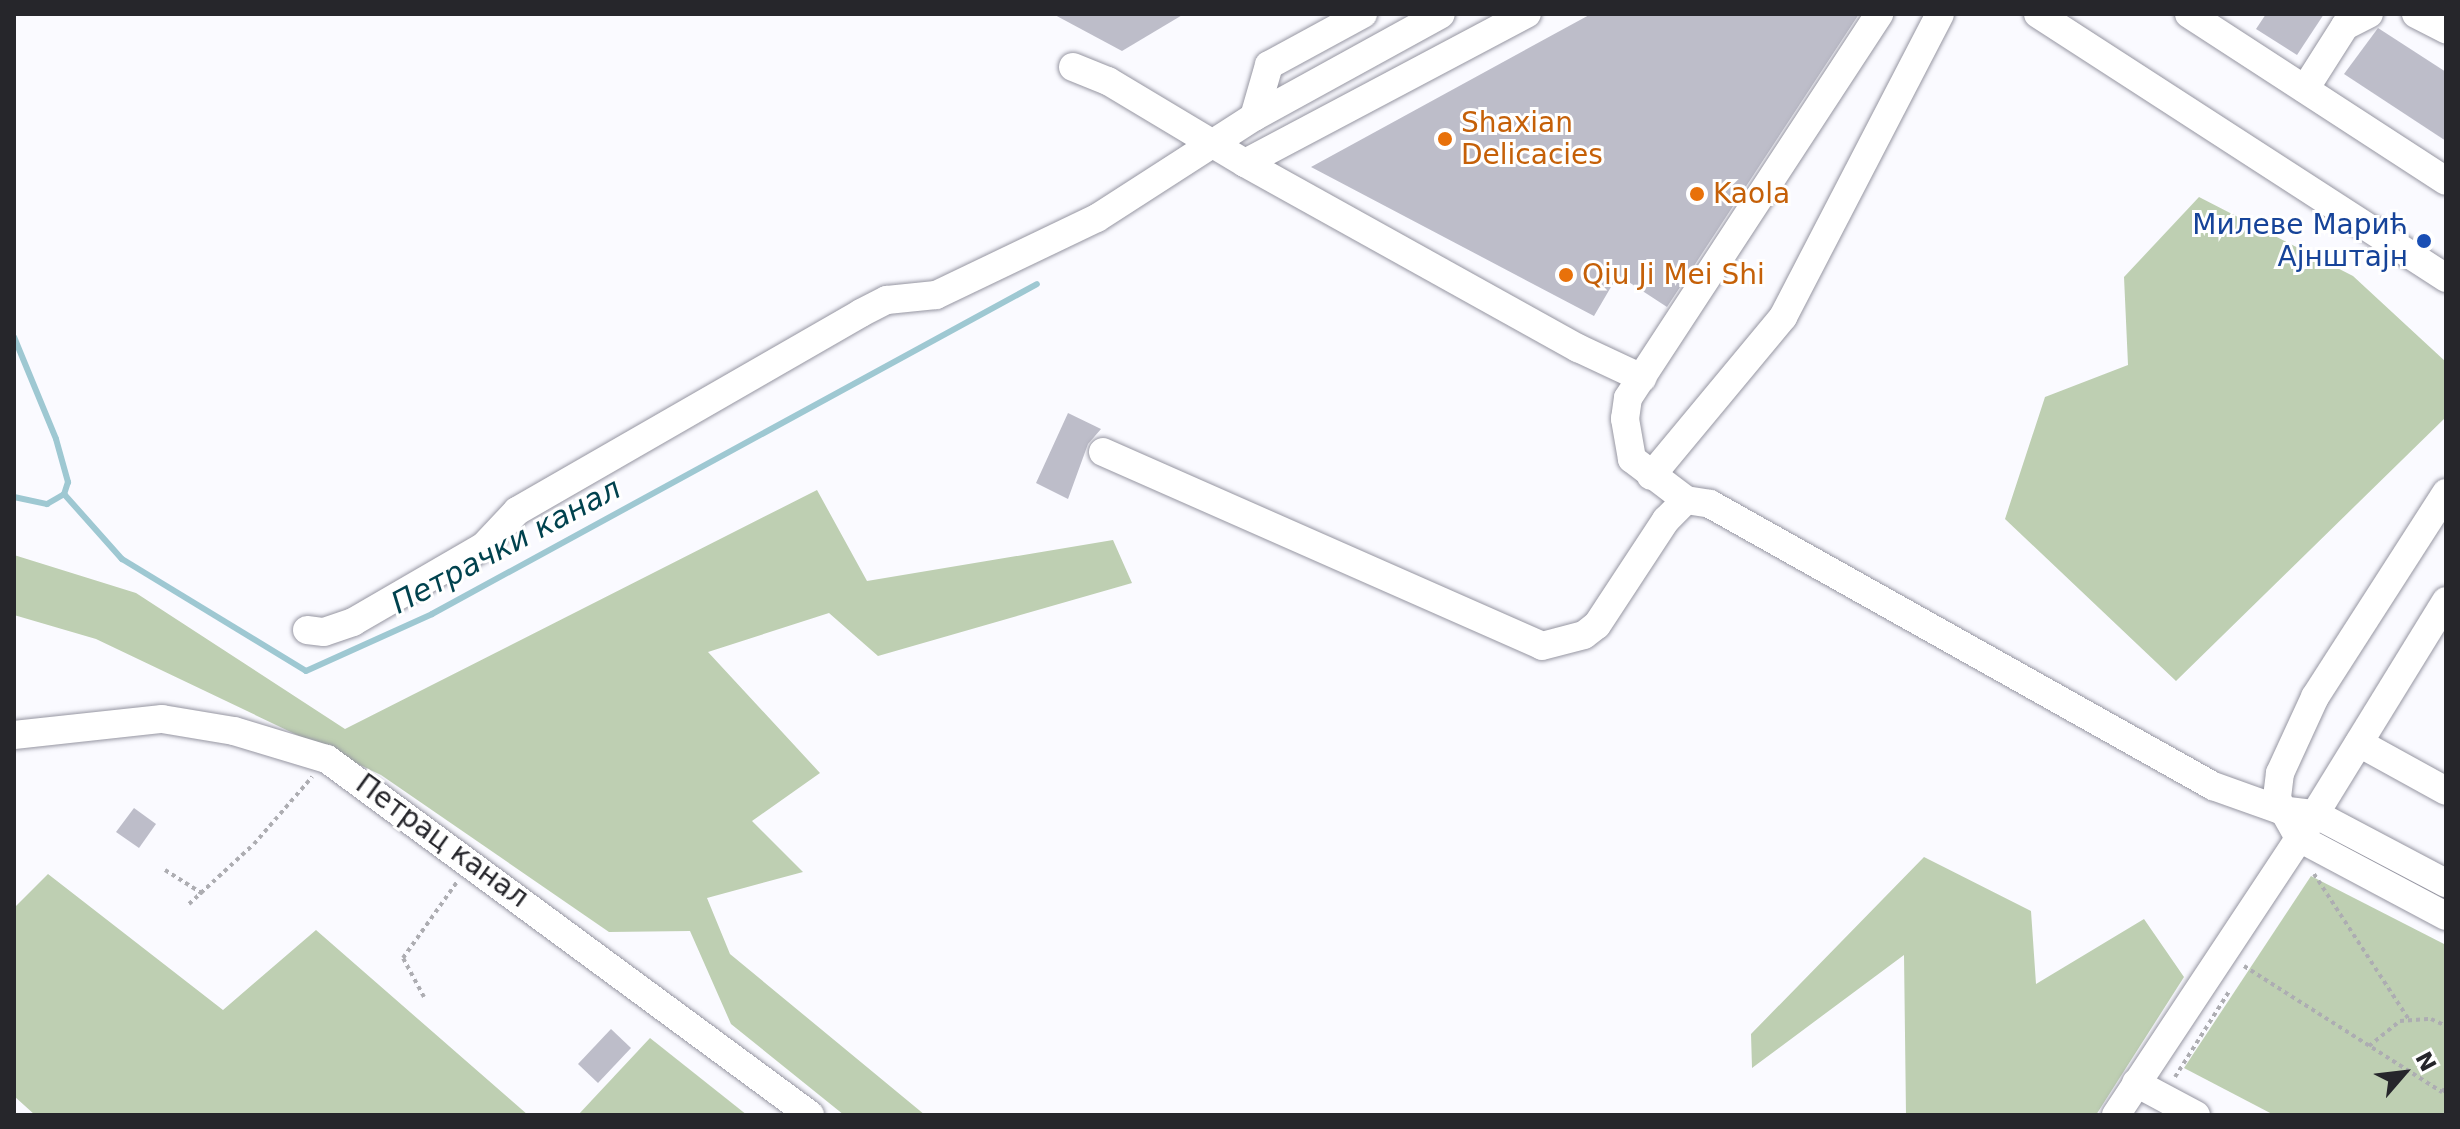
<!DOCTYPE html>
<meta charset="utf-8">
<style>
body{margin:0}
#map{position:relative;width:2460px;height:1129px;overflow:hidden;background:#fafaff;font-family:"DejaVu Sans",sans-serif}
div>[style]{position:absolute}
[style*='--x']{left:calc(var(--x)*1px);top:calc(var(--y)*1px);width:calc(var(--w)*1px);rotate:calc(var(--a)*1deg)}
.green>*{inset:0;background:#becfb2}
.stream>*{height:6px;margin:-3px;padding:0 3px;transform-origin:3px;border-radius:3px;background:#9ec8d2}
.building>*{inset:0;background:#bdbdc9}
.path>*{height:4px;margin-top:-2px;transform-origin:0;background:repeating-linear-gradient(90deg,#adadb2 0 4px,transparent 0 8px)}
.roads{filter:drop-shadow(0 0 2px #9696a2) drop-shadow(0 0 2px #9696a2)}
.minor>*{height:28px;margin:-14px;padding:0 14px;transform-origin:14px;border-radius:14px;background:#fff}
.dots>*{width:22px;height:22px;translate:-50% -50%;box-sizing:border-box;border:4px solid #fff;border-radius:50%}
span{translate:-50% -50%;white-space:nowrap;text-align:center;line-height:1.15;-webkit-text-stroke:6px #fff;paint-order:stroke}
.food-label{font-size:28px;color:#c56008}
.left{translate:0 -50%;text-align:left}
.transit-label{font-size:28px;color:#164399}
.right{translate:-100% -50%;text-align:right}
.street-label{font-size:28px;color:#26262b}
.water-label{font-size:30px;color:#00424e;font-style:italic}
.frame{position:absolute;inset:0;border:16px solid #26262b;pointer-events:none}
.north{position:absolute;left:2364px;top:1033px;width:80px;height:80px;-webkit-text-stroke:6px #fff;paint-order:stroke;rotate:62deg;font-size:22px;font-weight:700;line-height:32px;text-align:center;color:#26262b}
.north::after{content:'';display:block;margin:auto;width:28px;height:36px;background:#26262b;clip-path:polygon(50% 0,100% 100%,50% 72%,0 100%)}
</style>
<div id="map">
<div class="green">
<i style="clip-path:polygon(2199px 197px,2353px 276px,2446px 362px,2446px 417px,2176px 681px,2005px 519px,2045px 397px,2128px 365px,2124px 277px)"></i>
<i style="clip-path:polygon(817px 490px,867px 581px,1113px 540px,1132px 583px,878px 656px,829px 613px,708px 652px,820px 773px,752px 821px,803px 872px,707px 898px,730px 954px,925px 1115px,844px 1115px,731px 1024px,690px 931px,609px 932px,381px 775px,96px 639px,14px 615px,14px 555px,136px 593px,345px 729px)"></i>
<i style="clip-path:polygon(1924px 857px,2031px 911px,2036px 984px,2144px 919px,2184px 977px,2096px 1115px,1906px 1115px,1904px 955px,1752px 1068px,1751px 1034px)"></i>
<i style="clip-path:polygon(48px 874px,223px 1010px,316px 930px,528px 1115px,35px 1115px,14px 1096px,14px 908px)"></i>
<i style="clip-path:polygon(2311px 876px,2446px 945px,2446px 1115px,2274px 1115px,2184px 1068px)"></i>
<i style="clip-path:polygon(650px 1038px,747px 1115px,578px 1115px)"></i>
</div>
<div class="stream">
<i style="--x:14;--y:337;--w:110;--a:67.6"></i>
<i style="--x:56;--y:439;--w:45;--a:74.4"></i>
<i style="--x:68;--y:482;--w:13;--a:108"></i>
<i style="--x:64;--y:494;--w:87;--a:48.3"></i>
<i style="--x:122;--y:559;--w:215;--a:31.3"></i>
<i style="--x:306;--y:671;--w:138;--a:-24.3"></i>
<i style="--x:432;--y:614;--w:689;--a:-28.61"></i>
<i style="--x:14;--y:497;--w:34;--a:12"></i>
<i style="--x:47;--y:504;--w:20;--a:-30"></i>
</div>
<div class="building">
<i style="clip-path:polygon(1053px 14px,1184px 14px,1122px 51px)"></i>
<i style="clip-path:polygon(1591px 14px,1859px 14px,1667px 307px,1618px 275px,1594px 316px,1311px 167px)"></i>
<i style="clip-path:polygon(2266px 14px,2324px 14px,2297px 55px,2256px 29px)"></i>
<i style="clip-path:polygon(2378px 28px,2446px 72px,2446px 141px,2344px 74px)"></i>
<i style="clip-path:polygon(1068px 413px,1101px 429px,1088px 444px,1068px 499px,1036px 483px)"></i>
<i style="clip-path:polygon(134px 808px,156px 824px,139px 848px,116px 832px)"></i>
<i style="clip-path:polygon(611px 1029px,631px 1048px,598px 1083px,578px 1064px)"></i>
</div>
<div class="path">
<i style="--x:165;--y:870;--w:45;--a:32.3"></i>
<i style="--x:2314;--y:874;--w:174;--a:56.9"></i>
<i style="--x:189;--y:904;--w:88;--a:-42.7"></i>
<i style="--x:254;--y:844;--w:89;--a:-49.1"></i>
<i style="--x:2244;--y:966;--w:235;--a:32.5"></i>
<i style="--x:2442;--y:1092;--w:6;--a:-51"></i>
<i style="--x:424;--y:997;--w:44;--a:-118.3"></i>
<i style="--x:403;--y:958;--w:93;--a:-54.6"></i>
<i style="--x:2369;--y:1046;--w:40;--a:-39"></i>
<i style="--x:2400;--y:1021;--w:31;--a:-4"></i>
<i style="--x:2431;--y:1019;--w:17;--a:25"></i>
<i style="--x:2175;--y:1077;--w:103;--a:-57.7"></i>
</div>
<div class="roads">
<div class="minor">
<i style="--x:2038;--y:14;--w:486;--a:32.9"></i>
<i style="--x:2189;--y:14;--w:306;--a:33"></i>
<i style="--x:2416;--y:14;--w:34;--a:27"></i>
<i style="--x:1073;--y:67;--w:38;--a:22"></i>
<i style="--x:1108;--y:81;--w:160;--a:30.9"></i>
<i style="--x:1245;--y:163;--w:381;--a:29.1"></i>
<i style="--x:1578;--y:348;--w:71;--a:25.1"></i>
<i style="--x:2305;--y:89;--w:75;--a:-57.6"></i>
<i style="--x:2345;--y:26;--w:27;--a:-27"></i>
<i style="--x:1254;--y:117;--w:213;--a:-28.8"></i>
<i style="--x:1245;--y:163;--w:319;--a:-27.9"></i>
<i style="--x:1103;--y:452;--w:480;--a:23.8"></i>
<i style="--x:1542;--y:646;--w:43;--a:-14.7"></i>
<i style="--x:1584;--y:635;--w:16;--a:-38"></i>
<i style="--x:1597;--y:625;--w:126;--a:-56.7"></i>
<i style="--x:1666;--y:520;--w:28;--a:-45"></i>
<i style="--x:1686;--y:500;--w:24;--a:9"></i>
<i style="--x:1710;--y:504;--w:577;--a:29.28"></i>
<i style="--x:2213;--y:786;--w:71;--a:19.7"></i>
<i style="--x:2280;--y:810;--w:35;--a:7"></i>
<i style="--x:2315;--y:814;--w:148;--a:27.8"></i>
<i style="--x:1651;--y:476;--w:207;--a:-50.3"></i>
<i style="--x:1783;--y:317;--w:341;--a:-62.6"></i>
<i style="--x:2446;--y:493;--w:242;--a:122.7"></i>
<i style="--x:2315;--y:697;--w:84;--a:114.7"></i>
<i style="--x:2280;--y:773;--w:26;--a:97"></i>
<i style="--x:2277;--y:799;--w:45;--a:60.6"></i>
<i style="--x:2299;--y:838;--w:166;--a:28"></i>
<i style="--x:1686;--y:500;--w:68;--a:-142.8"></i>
<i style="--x:1632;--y:459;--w:41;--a:-99.9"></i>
<i style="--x:1625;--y:419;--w:21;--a:-82"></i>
<i style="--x:1628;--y:398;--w:459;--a:-56.8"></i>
<i style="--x:307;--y:630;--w:17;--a:7"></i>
<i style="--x:324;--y:632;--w:31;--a:-19"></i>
<i style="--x:353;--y:622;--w:151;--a:-30.1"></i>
<i style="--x:484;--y:546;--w:48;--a:-46.7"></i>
<i style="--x:517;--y:511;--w:397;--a:-29.9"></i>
<i style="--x:861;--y:313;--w:29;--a:-27"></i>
<i style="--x:887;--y:300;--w:49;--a:-5.8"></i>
<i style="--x:936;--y:295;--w:178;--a:-25.6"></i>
<i style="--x:1097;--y:218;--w:187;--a:-32.8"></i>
<i style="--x:1254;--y:117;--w:54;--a:-73.9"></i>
<i style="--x:1269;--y:65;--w:107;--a:-28.5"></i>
<i style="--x:14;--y:735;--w:149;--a:-6.2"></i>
<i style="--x:162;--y:719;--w:73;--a:9.5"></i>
<i style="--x:234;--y:731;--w:97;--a:16.8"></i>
<i style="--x:327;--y:759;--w:600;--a:36.39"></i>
<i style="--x:2359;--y:743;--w:99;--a:28.9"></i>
<i style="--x:2136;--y:1083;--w:68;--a:28.1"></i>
<i style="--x:2116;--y:1115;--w:361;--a:-56.5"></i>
<i style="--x:2315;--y:814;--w:250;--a:-58.4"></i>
</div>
</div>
<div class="dots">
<i style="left:1445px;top:139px;background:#e8710a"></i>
<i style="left:1697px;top:194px;background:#e8710a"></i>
<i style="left:2424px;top:241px;background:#1a4fb4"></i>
<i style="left:1566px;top:275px;background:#e8710a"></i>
</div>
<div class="food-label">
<span class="left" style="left:1461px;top:139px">Shaxian<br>Delicacies</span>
<span class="left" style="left:1713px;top:194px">Kaola</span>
<span class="left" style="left:1582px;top:275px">Qiu Ji Mei Shi</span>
</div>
<div class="transit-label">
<span class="right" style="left:2408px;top:241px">Милеве Марић<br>Ајнштајн</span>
</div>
<div class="street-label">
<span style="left:442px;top:841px;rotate:36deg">Петрац канал</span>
</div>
<div class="water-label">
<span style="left:506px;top:546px;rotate:-28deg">Петрачки канал</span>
</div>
<div class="frame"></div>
<div class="north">N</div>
</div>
